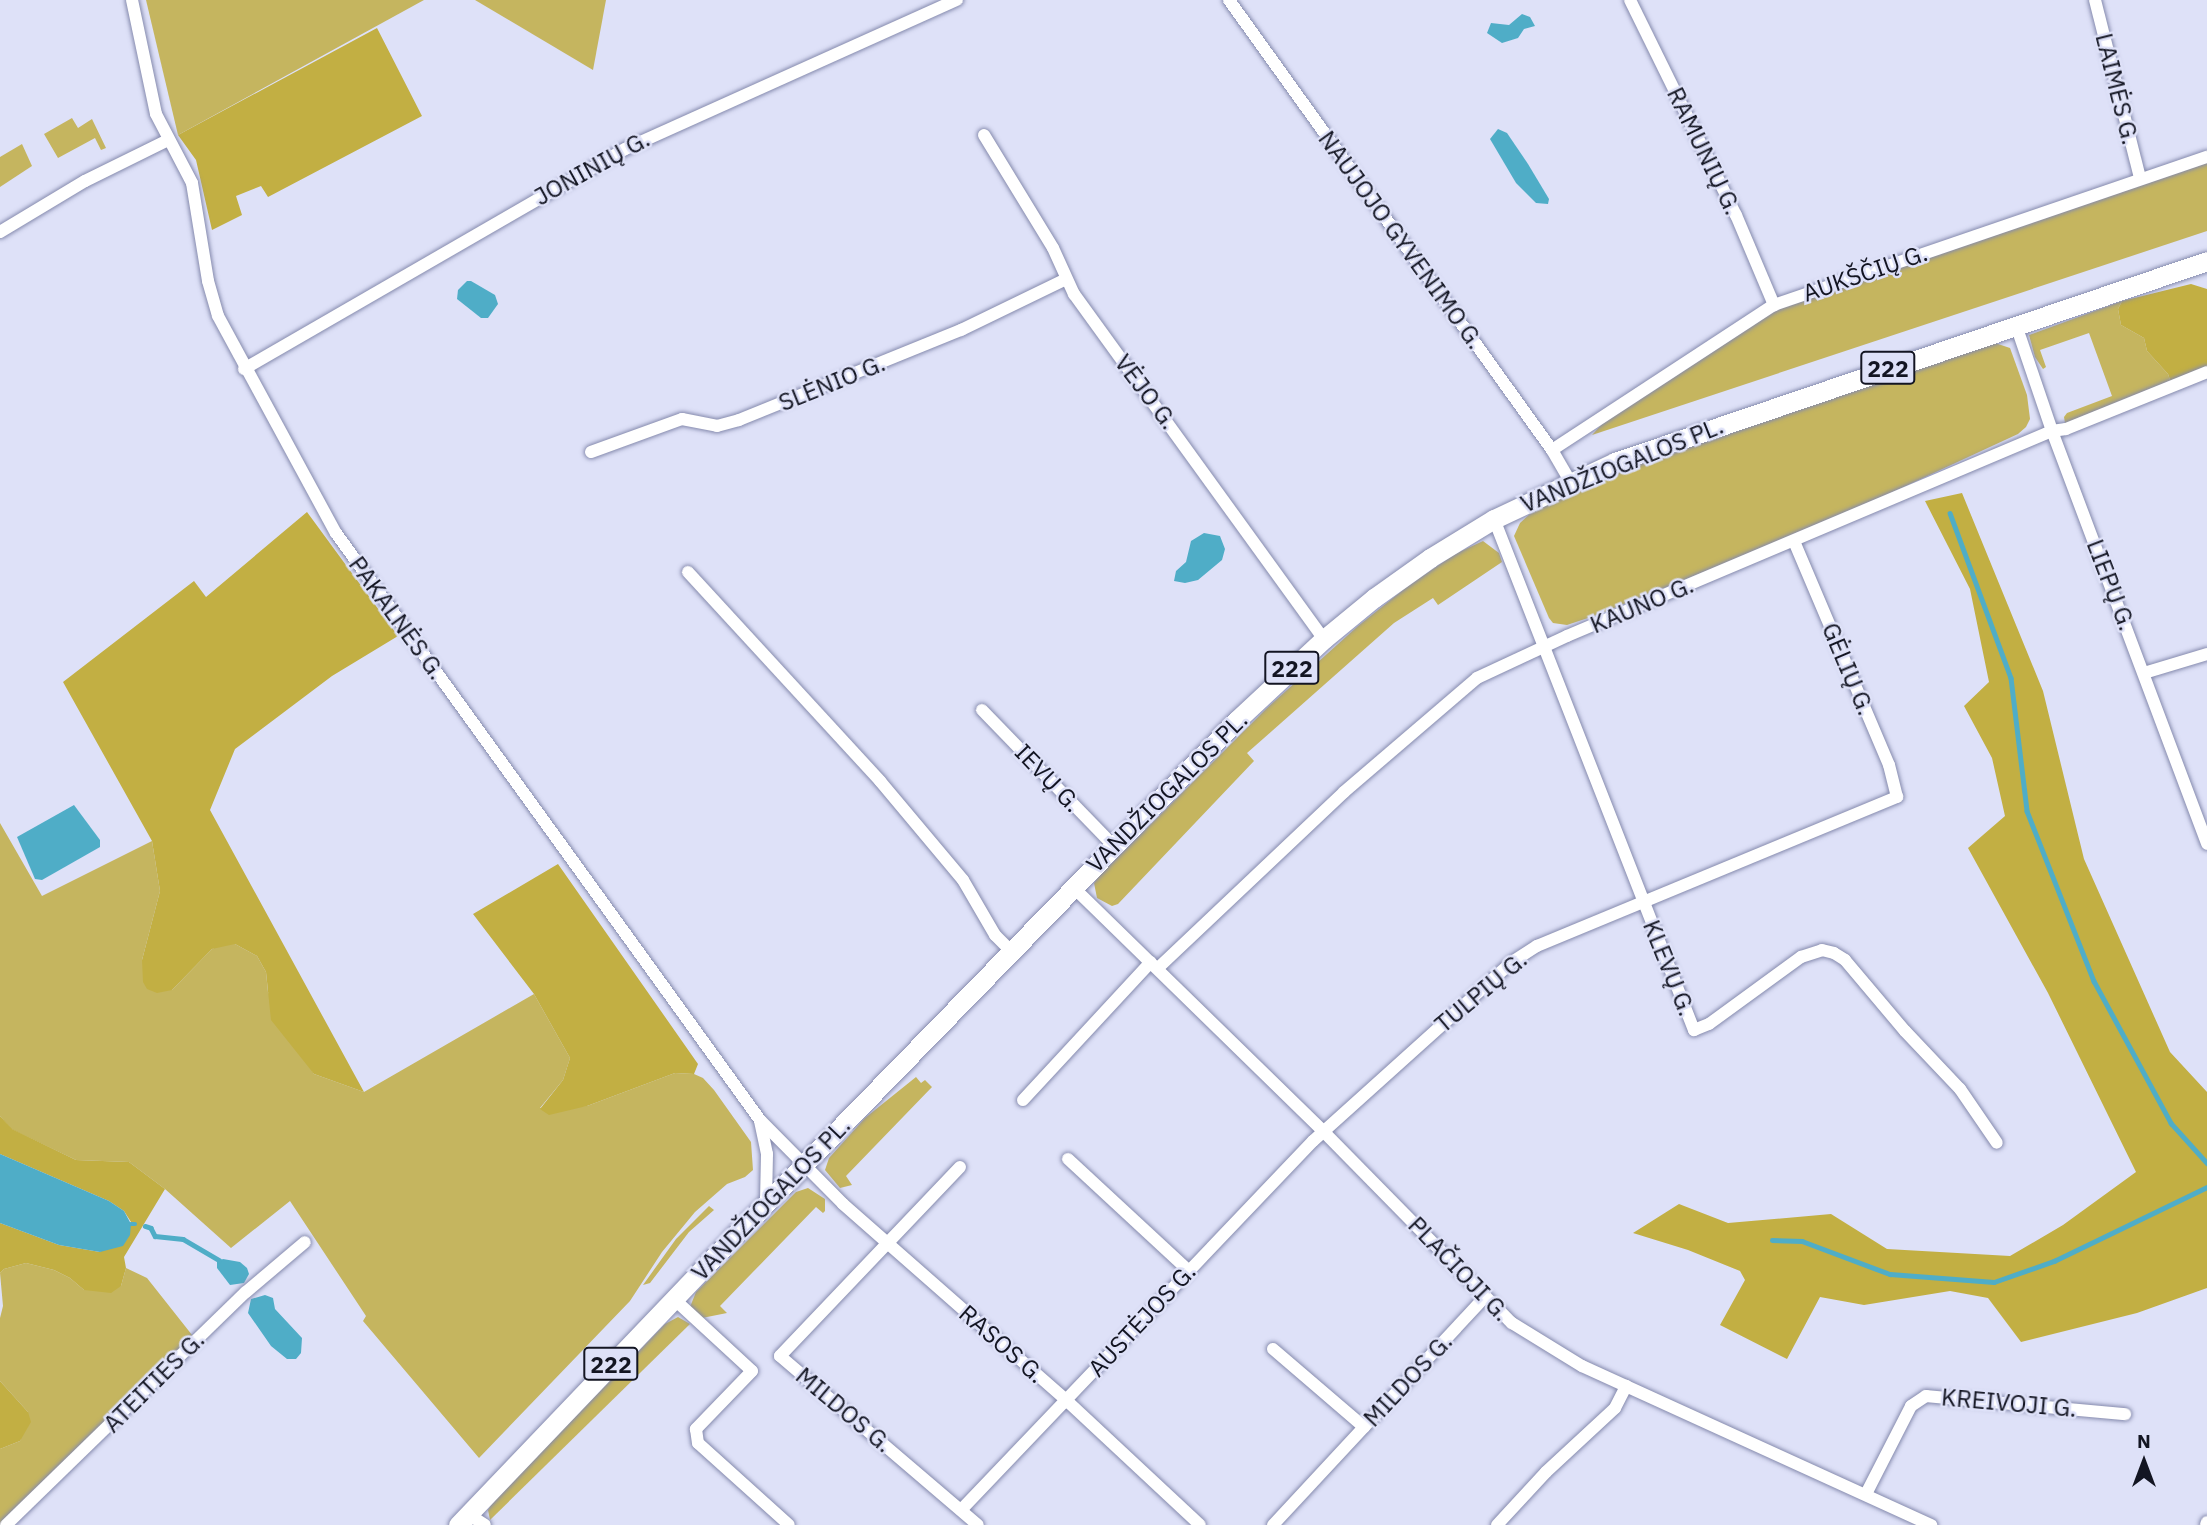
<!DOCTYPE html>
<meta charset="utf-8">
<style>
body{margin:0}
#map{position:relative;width:2207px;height:1525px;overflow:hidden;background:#dee1f8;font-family:"IBM Plex Sans",sans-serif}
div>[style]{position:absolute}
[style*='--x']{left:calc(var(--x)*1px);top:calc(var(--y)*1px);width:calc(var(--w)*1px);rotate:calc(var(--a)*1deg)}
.green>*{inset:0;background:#c5b55f}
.forest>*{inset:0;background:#c2af43}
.water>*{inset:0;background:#4fadc7}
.stream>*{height:4.5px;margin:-2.25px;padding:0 2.25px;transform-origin:2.25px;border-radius:2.25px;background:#4fadc7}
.roads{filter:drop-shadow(0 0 2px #858aad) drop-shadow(0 0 2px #858aad)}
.minor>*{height:12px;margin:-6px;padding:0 6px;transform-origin:6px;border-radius:6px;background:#fff}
.primary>*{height:19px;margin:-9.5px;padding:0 9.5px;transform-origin:9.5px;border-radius:9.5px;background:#fff}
span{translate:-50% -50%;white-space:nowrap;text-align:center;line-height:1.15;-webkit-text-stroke:5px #dee1f8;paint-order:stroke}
.shield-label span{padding:2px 5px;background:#dee1f8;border:2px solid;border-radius:5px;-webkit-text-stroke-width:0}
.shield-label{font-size:23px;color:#131522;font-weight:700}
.street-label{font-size:24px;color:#131522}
.north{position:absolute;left:2109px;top:1427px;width:70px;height:70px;-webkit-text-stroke:5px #dee1f8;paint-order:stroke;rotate:0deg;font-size:19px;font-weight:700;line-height:28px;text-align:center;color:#131522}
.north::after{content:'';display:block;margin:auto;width:24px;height:32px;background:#131522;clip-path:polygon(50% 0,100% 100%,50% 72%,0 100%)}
</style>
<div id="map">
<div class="green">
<i style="clip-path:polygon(146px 0,424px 0,178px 135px)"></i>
<i style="clip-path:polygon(475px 0,606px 0,593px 70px)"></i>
<i style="clip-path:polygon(72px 118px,78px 128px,92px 119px,106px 148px,101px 150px,95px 138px,58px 158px,44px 134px)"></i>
<i style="clip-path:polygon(22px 144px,32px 166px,0 187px,0 157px)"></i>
<i style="clip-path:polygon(2207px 157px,2207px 231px,1592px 435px,1621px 403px,1774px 305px)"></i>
<i style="clip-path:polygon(2122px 301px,2118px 309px,2121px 325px,2144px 338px,2147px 351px,2168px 374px,2172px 386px,2066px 429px,2064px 417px,2067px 413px,2112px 396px,2089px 333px,2040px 350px,2046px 367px,2043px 369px,2035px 357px,2029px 335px)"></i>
<i style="clip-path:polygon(1995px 343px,2010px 348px,2027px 395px,2030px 419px,2026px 427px,2018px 434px,1828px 522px,1597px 615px,1567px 625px,1553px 623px,1549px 618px,1514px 536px,1520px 523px,1531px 513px,1618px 472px)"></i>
<i style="clip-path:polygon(1483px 541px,1499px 553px,1502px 562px,1438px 605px,1433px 598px,1394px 623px,1247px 753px,1254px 761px,1118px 904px,1112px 906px,1097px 898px,1094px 883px,1100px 875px,1267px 708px,1358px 626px,1408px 586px,1455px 554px)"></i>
<i style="clip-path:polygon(0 823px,42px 896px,152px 841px,160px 891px,142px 960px,172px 990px,212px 949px,223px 944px,235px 944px,257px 956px,266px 972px,268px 992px,314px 1074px,364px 1092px,534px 994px,570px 1058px,563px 1080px,540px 1108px,587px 1106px,675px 1073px,694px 1074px,703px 1078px,714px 1090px,751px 1142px,753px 1170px,745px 1177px,727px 1184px,695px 1212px,662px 1252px,630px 1301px,479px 1458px,363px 1321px,366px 1316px,290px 1201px,231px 1248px,165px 1189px,129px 1162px,76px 1160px,11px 1129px,0 1116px)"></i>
<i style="clip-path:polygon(916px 1077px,921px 1083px,925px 1080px,932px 1087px,846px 1176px,852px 1185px,840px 1188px,825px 1170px,829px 1158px,865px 1118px)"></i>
<i style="clip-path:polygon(808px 1188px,825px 1199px,825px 1211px,823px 1213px,816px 1207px,720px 1306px,727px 1313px,702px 1318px,690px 1307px,696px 1292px,796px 1192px)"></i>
<i style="clip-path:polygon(709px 1206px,714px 1210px,689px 1232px,650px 1283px,643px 1285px,676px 1239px)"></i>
<i style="clip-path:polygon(26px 1263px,54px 1270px,70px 1278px,84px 1290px,121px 1286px,126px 1268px,147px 1278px,196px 1340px,6px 1525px,0 1525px,0 1449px,20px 1441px,28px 1412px,0 1381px,0 1318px,3px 1306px,0 1273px,4px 1269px)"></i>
<i style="clip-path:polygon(678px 1317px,690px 1324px,490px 1520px,488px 1510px,493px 1502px,665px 1324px)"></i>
</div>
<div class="forest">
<i style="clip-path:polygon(377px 28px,422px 116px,268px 197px,261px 186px,236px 196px,242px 215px,212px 230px,196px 160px,178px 135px)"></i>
<i style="clip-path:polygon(2191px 284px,2207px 289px,2207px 372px,2172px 386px,2168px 374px,2147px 351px,2144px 338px,2121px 325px,2118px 309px,2122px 301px)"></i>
<i style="clip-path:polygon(1962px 493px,2043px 691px,2084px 859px,2170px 1052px,2207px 1092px,2207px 1288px,2137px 1313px,2021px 1342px,1988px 1298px,1950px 1291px,1864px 1305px,1820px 1297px,1787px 1359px,1720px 1325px,1745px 1280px,1740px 1271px,1688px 1250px,1633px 1233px,1679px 1204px,1728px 1223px,1831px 1214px,1887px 1249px,2010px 1256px,2063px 1225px,2136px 1172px,2048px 993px,1968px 848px,2005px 816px,1992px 758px,1964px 706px,1989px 682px,1970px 589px,1925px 501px)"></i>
<i style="clip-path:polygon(307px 512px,398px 636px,332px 676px,235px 749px,210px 810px,364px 1092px,314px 1074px,271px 1020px,266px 972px,257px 956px,235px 944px,212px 949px,172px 990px,157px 993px,147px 989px,143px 982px,142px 960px,160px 891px,152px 841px,63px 682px,194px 581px,206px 597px)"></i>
<i style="clip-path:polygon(558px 864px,698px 1064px,694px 1074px,675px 1073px,587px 1106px,549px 1115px,540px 1109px,563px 1080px,570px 1058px,534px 994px,473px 914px)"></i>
<i style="clip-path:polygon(0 1116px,12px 1129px,76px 1160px,129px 1162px,165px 1189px,124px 1257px,126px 1268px,121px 1286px,111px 1293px,84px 1290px,70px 1278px,54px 1270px,26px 1263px,4px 1269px,0 1273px,0 1223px,59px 1245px,100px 1252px,131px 1222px,124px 1211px,109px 1201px,0 1154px)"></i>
<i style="clip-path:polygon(0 1381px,28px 1412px,31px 1422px,20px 1441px,0 1449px)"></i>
</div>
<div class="water">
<i style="clip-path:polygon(1522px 14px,1530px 17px,1535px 26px,1524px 29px,1518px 38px,1502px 43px,1487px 33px,1491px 23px,1509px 25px)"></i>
<i style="clip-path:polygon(1498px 129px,1507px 133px,1528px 164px,1549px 199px,1548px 204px,1536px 203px,1516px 183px,1490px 139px)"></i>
<i style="clip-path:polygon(467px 281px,471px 281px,495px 295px,498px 304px,488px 318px,481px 318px,457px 299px,458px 290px)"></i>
<i style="clip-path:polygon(1204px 533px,1220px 536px,1225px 549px,1222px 560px,1198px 580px,1185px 583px,1174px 581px,1176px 571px,1186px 562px,1191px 541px)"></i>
<i style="clip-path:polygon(74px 805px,100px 840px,100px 847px,42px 880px,35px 879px,17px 837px)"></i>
<i style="clip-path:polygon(0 1154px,109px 1201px,124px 1211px,131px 1224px,130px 1235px,123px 1246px,100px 1252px,59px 1245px,0 1223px)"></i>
<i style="clip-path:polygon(223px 1259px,240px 1262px,247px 1268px,249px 1274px,244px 1283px,230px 1285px,217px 1268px,217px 1262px)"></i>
<i style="clip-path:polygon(265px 1295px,273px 1298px,275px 1309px,302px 1338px,301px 1353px,296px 1359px,287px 1359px,271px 1346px,248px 1313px,251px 1299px)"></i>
</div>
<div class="stream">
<i style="--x:1950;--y:513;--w:176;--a:69.7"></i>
<i style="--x:2011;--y:678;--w:134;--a:83.1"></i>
<i style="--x:2027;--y:811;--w:183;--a:68.5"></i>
<i style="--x:2094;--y:981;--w:162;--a:61.5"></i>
<i style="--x:2171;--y:1123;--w:54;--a:48"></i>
<i style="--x:131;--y:1224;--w:4;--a:0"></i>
<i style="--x:145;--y:1226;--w:6;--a:18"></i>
<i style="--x:151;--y:1228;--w:9;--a:63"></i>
<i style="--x:155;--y:1236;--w:28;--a:6"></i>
<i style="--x:183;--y:1239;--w:42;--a:30.3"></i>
<i style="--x:1772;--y:1240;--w:30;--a:2"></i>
<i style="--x:1802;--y:1241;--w:94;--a:20.6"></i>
<i style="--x:1890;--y:1274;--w:104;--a:4.4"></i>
<i style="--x:1994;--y:1282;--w:64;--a:-19.3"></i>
<i style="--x:2054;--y:1261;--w:170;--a:-25.8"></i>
</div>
<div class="roads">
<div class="minor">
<i style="--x:132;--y:0;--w:116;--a:78.1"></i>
<i style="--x:156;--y:114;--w:78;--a:62.4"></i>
<i style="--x:192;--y:183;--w:99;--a:80.7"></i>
<i style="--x:208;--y:281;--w:36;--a:74"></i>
<i style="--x:218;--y:316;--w:247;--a:61.5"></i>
<i style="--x:336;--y:533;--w:724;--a:54.16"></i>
<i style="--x:760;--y:1120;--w:118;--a:45.3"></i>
<i style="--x:843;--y:1204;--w:297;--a:41.3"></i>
<i style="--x:1066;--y:1400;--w:183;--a:43"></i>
<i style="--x:1229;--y:0;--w:554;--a:54.33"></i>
<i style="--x:1552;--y:450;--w:36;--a:60"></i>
<i style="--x:1630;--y:0;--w:240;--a:63.8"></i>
<i style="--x:1736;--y:215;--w:98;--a:67.1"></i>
<i style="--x:2095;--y:0;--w:184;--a:75.8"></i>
<i style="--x:984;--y:135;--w:132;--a:58.6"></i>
<i style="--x:1053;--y:248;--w:51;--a:65.5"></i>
<i style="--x:1074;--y:294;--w:426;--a:54.1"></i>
<i style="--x:0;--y:232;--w:99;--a:-31"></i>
<i style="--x:85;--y:181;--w:93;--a:-26.3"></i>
<i style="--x:2016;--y:325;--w:112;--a:71.2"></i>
<i style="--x:2052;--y:431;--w:441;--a:69.4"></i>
<i style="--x:244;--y:369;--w:440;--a:-30"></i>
<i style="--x:625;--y:149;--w:364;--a:-24.2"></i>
<i style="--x:1552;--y:450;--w:265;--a:-33.2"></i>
<i style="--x:1774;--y:305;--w:458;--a:-18.9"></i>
<i style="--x:591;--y:452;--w:97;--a:-19.9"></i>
<i style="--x:682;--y:419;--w:36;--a:11"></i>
<i style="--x:717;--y:426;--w:23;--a:-15"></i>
<i style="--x:739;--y:420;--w:240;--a:-22.1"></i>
<i style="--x:961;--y:330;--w:117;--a:-25.9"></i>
<i style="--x:1494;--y:519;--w:549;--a:68.63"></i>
<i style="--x:1694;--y:1030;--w:16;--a:-22"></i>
<i style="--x:1709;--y:1024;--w:114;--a:-36.1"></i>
<i style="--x:1801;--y:957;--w:22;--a:-18"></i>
<i style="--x:1822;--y:950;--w:12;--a:14"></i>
<i style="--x:1834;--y:953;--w:13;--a:32"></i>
<i style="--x:1845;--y:960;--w:93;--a:49.8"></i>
<i style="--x:1905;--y:1031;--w:80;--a:46.5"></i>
<i style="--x:1960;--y:1089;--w:65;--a:55.6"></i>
<i style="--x:688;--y:572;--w:284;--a:47.4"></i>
<i style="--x:880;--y:781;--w:129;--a:50"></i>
<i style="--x:963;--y:880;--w:64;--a:59.8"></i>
<i style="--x:995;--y:935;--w:23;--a:45"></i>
<i style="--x:2144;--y:673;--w:66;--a:-16.8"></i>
<i style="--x:982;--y:710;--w:190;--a:45.9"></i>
<i style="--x:1073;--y:887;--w:351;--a:44.3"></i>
<i style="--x:1324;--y:1132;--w:268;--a:45.5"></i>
<i style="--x:1512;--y:1323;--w:82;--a:31.6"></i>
<i style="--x:1582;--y:1366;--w:384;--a:24.5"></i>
<i style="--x:1158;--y:968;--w:256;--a:-43.4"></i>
<i style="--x:1344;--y:792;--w:175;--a:-40.6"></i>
<i style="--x:1477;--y:678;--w:99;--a:-25"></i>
<i style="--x:1567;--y:636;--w:527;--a:-22.91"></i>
<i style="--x:2052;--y:431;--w:14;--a:-8"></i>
<i style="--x:2066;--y:429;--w:152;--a:-22"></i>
<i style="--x:1023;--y:1100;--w:188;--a:-47.2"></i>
<i style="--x:760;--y:1121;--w:34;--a:78"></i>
<i style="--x:767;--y:1154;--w:49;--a:91.2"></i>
<i style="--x:1068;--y:1159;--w:165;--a:42.8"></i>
<i style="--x:960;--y:1167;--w:261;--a:133.6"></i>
<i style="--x:780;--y:1356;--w:260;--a:40.5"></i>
<i style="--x:674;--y:1299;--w:106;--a:42.7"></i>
<i style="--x:752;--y:1371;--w:81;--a:134"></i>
<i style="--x:696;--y:1429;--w:14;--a:82"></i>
<i style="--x:698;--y:1443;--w:122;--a:42"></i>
<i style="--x:1273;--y:1349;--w:120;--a:40.6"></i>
<i style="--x:1866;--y:1494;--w:99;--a:-62.9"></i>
<i style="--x:1911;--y:1406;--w:18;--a:-34"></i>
<i style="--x:1926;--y:1396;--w:200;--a:5.2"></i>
<i style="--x:961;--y:1510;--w:510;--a:-46.35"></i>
<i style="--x:1313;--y:1141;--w:268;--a:-42"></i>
<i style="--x:1512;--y:962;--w:30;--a:-33"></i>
<i style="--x:1537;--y:946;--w:390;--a:-22.5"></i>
<i style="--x:1897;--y:797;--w:33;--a:-104"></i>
<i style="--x:1889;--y:765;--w:243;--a:-113"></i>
<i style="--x:468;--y:1514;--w:20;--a:33"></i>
<i style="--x:6;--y:1525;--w:334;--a:-44.2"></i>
<i style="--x:246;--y:1292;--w:77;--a:-40.3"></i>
<i style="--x:1273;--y:1525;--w:311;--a:-47.1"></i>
<i style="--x:1497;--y:1525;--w:72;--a:-47.2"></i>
<i style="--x:1546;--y:1472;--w:94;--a:-42.8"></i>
<i style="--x:1615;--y:1408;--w:25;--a:-63"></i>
<i style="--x:2206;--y:1525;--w:3;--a:-72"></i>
</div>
<div class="primary">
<i style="--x:458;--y:1525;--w:362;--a:-46.3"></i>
<i style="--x:708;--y:1263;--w:758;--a:-45.75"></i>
<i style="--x:1237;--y:720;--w:119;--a:-43"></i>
<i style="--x:1324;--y:639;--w:65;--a:-39.4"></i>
<i style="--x:1374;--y:598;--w:69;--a:-35.5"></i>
<i style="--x:1430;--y:558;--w:75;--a:-31.4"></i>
<i style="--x:1494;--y:519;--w:134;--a:-25.2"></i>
<i style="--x:1615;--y:462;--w:625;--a:-18.75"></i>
</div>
</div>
<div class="shield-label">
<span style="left:1888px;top:368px">222</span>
<span style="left:1292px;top:668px">222</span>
<span style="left:611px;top:1364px">222</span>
</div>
<div class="street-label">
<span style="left:2117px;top:89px;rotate:76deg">LAIMĖS G.</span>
<span style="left:1704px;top:151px;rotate:64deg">RAMUNIŲ G.</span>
<span style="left:592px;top:168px;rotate:-29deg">JONINIŲ G.</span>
<span style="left:1401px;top:240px;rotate:54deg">NAUJOJO GYVENIMO G.</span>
<span style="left:1865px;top:273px;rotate:-19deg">AUKŠČIŲ G.</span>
<span style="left:832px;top:383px;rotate:-22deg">SLĖNIO G.</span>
<span style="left:1146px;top:392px;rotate:53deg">VĖJO G.</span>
<span style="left:1622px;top:465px;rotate:-22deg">VANDŽIOGALOS PL.</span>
<span style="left:2111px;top:585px;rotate:69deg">LIEPŲ G.</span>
<span style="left:1642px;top:605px;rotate:-23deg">KAUNO G.</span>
<span style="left:397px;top:618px;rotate:54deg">PAKALNĖS G.</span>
<span style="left:1848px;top:669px;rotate:67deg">GĖLIŲ G.</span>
<span style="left:1048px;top:778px;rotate:46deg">IEVŲ G.</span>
<span style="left:1167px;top:792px;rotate:-45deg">VANDŽIOGALOS PL.</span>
<span style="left:1669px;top:968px;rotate:68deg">KLEVŲ G.</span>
<span style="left:1481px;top:992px;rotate:-40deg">TULPIŲ G.</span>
<span style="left:771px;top:1199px;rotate:-46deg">VANDŽIOGALOS PL.</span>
<span style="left:1459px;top:1269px;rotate:46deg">PLAČIOJI G.</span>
<span style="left:1142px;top:1320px;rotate:-47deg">AUSTĖJOS G.</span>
<span style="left:1002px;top:1344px;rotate:41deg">RASOS G.</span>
<span style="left:1408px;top:1380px;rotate:-47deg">MILDOS G.</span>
<span style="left:154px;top:1382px;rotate:-45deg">ATEITIES G.</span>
<span style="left:2009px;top:1403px;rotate:5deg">KREIVOJI G.</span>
<span style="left:844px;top:1410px;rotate:40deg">MILDOS G.</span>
</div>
<div class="north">N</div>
</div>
